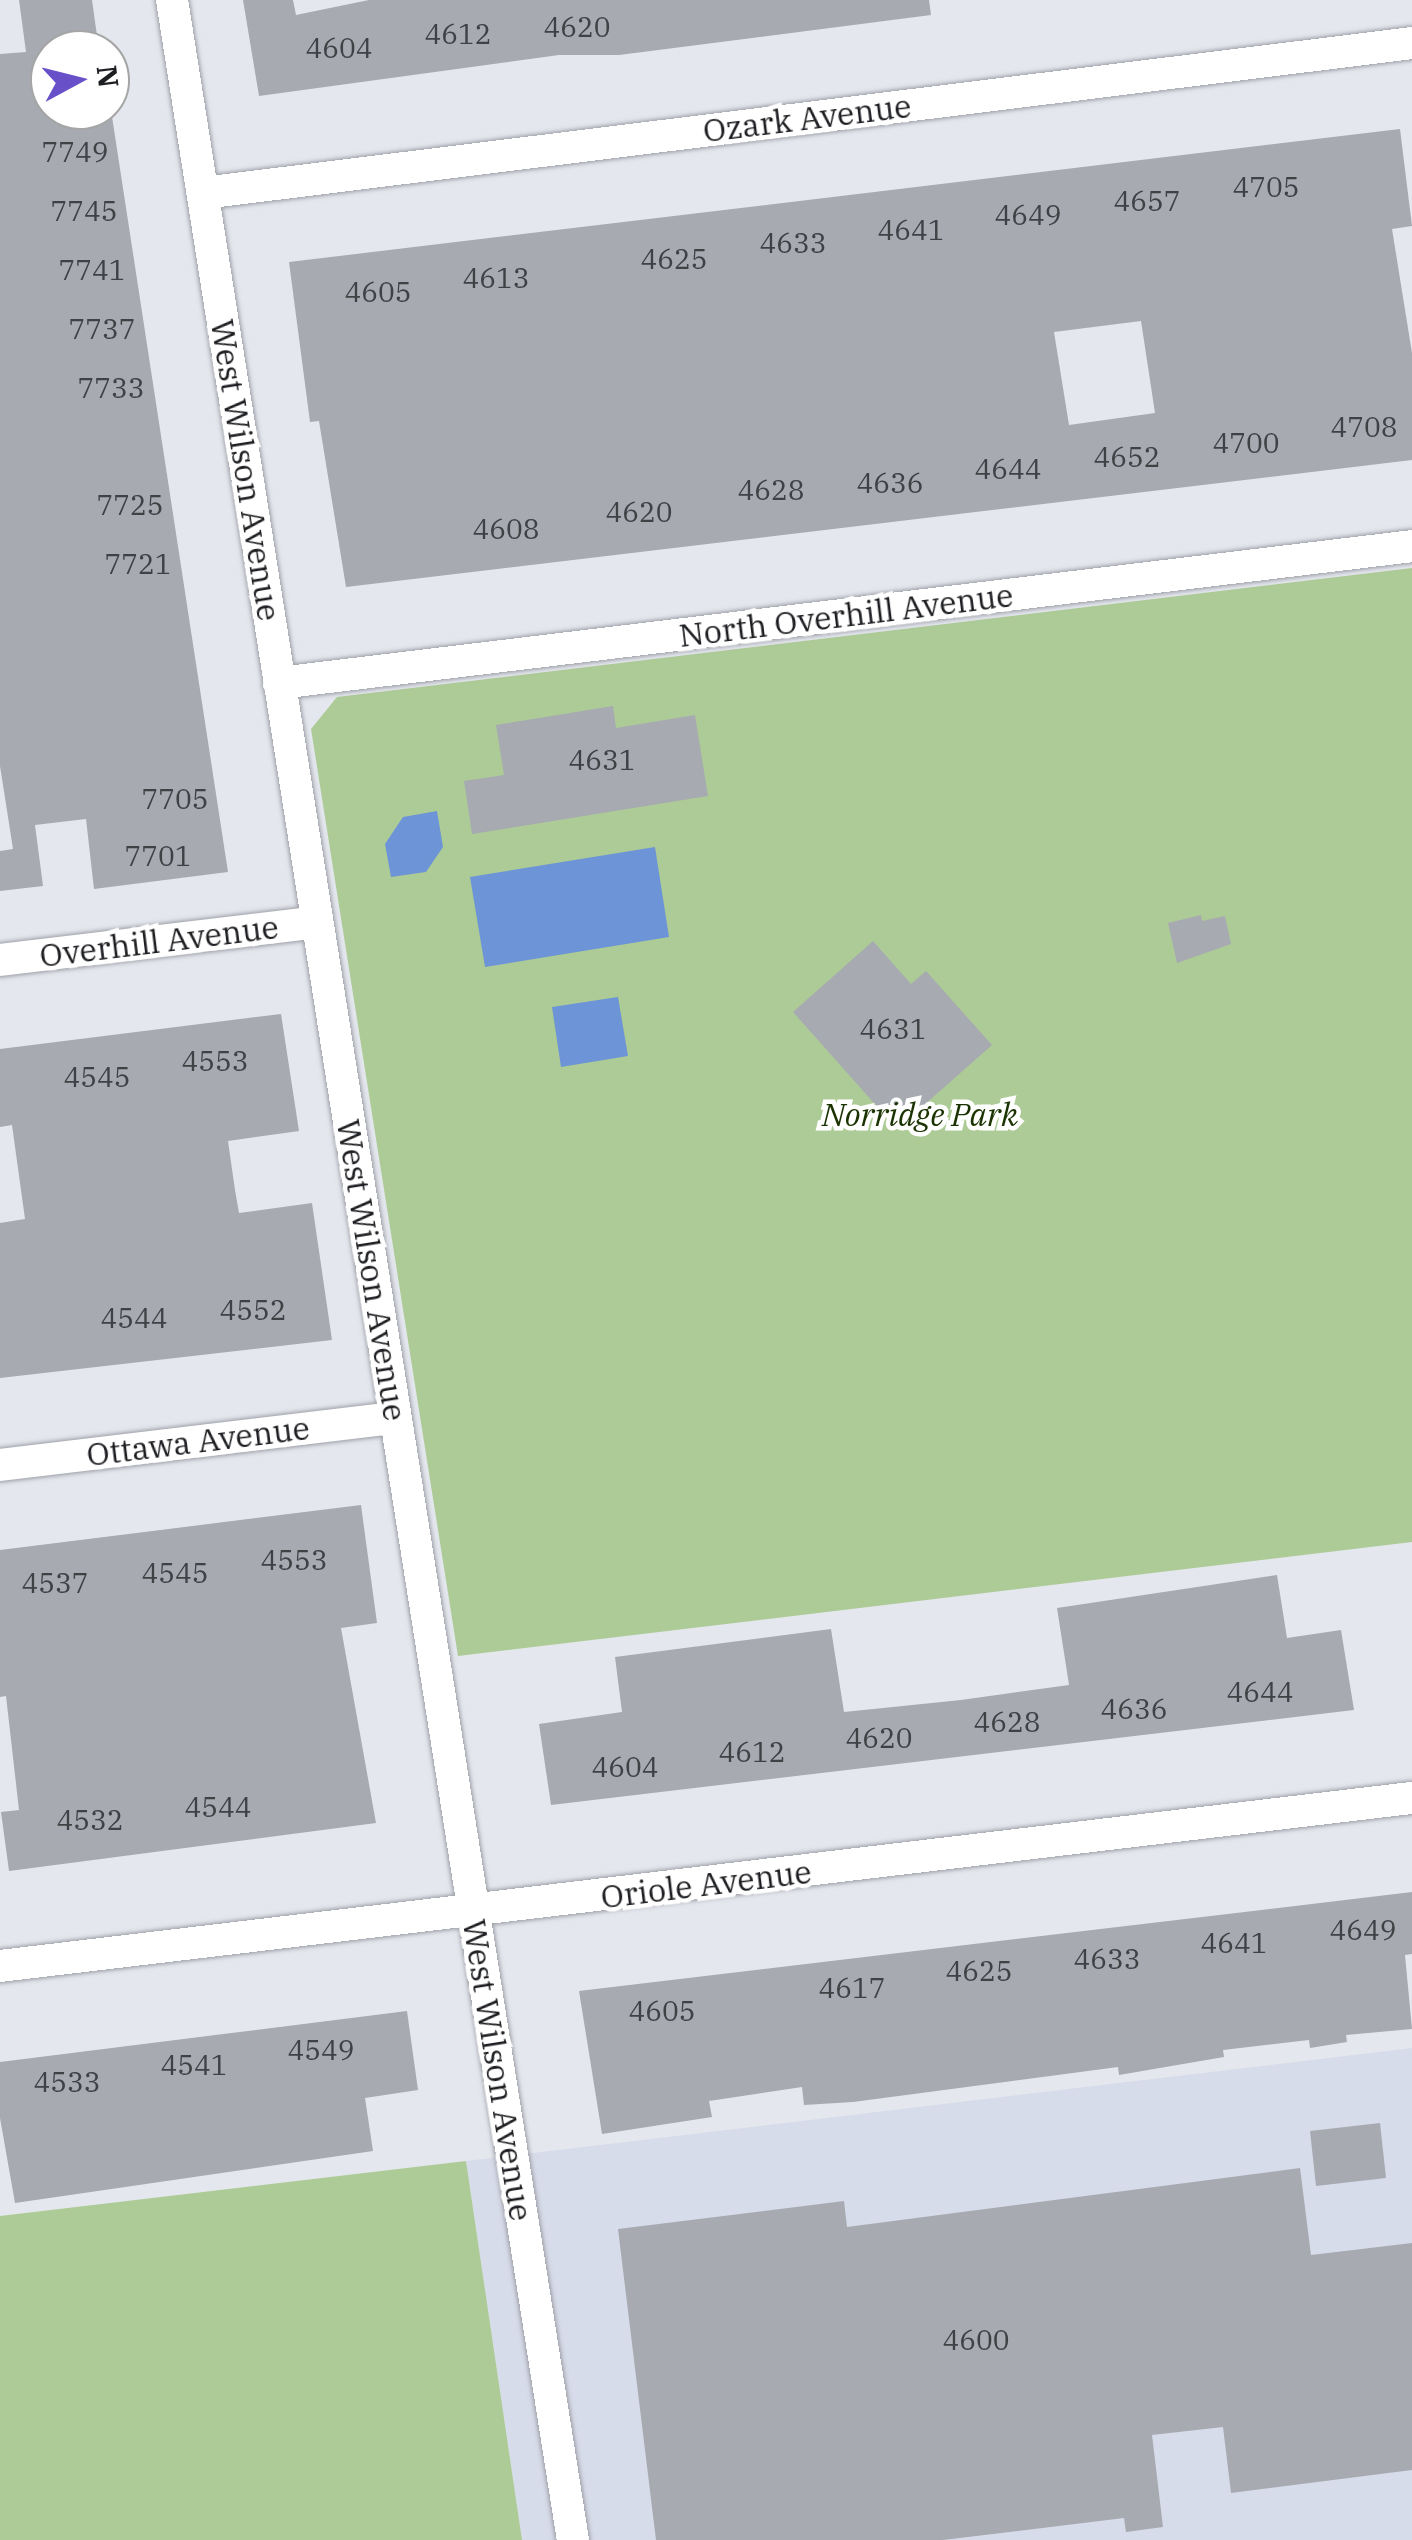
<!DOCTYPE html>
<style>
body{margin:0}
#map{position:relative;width:1412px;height:2540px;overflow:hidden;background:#e5e7ee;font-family:"IBM Plex Serif",serif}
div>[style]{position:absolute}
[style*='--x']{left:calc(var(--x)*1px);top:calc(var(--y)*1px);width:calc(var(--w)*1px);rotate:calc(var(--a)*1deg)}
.built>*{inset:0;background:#d7dcea}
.green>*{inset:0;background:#adcb96}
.water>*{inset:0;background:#6d94d6}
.building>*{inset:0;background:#a7aab1}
.roads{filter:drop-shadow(0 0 2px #9fa1a8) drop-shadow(0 0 2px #9fa1a8)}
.minor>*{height:32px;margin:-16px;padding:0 16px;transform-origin:16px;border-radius:16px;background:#fff}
span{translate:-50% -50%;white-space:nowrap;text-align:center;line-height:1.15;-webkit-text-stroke:9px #fff;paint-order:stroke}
.number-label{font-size:28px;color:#404145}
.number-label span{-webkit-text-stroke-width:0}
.street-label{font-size:32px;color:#1d1e21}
.park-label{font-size:32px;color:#1a3300;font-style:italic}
.north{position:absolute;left:30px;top:30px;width:100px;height:100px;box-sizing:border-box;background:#fff;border:2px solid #a5a5a6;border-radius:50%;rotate:83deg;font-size:28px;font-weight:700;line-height:40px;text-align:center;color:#1d1e21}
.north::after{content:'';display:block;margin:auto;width:35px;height:45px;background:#6850c9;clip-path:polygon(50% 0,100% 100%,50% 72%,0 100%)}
</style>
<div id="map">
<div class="built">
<i style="clip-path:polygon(1412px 2048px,1412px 2540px,522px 2540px,466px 2161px)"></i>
</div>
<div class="green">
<i style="clip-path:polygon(1412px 568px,1412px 1542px,458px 1656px,311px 729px,337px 697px)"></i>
<i style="clip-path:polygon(466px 2161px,522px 2540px,0 2540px,0 2216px)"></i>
</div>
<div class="water">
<i style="clip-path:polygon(437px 811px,443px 847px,426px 872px,391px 877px,385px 844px,403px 817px)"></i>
<i style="clip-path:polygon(655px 847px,669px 937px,485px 967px,470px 877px)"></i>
<i style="clip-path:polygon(618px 997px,628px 1056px,561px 1067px,552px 1007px)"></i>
</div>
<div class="building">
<i style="clip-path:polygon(19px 0,92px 0,99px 50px,50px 50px,50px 110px,111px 110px,228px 872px,94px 889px,86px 819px,35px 825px,43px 886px,0 891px,0 851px,13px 849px,0 766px,0 54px,26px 52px)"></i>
<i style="clip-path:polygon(243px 0,293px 0,296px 15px,369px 0,929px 0,931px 15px,619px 55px,559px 55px,259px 96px)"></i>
<i style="clip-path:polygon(evenodd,1400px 129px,1412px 226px,1392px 229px,1412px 353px,1412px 460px,346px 587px,319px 421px,310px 422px,289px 262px,1400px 129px,1141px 321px,1155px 413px,1069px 425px,1054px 332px,1141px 321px)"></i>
<i style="clip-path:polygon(613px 706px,616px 728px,695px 715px,708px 796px,472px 834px,464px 781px,504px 775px,496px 725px)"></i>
<i style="clip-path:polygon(1201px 915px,1202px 921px,1225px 916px,1231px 944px,1177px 963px,1168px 923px)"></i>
<i style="clip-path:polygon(873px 941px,911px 984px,926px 971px,992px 1045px,897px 1129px,793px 1012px)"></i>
<i style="clip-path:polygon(281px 1014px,299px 1131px,228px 1141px,235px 1190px,239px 1213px,312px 1203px,332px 1340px,0 1378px,0 1223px,25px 1219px,12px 1125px,0 1127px,0 1049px)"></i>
<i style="clip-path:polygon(361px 1505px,377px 1623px,341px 1628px,376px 1823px,9px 1871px,1px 1812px,19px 1810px,6px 1696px,0 1697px,0 1550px)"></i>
<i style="clip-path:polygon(1277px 1575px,1287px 1638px,1341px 1630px,1354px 1710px,551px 1805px,539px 1724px,622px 1712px,615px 1657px,831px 1629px,844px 1712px,961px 1700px,1069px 1685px,1057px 1608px)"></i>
<i style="clip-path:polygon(1412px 1892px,1412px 1954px,1405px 1955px,1412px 2029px,1346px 2035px,1347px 2042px,1310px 2048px,1309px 2040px,1223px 2050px,1224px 2057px,1119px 2075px,1118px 2067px,853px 2102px,804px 2105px,802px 2087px,709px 2101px,712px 2117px,602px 2134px,579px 1991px)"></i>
<i style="clip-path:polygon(407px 2011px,418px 2090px,365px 2098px,373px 2151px,15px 2203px,0 2118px,0 2062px)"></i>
<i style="clip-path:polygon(1380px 2123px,1386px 2178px,1316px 2186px,1310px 2131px)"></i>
<i style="clip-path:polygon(1300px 2168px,1311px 2255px,1412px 2243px,1412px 2470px,1231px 2493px,1223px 2427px,1152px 2435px,1163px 2527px,1126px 2532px,1124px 2518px,943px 2540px,656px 2540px,618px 2229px,844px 2201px,847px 2227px)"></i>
</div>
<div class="roads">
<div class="minor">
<i style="--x:172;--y:0;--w:2571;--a:81.03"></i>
<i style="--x:203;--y:193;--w:1218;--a:-7.07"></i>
<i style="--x:279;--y:683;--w:1141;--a:-6.89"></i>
<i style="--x:0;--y:960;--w:319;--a:-6.8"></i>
<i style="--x:0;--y:1465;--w:398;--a:-6.8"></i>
<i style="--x:0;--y:1966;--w:1422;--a:-6.79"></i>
</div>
</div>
<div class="number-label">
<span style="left:577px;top:27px">4620</span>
<span style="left:458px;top:34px">4612</span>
<span style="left:339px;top:48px">4604</span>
<span style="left:75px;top:152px">7749</span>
<span style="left:1266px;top:187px">4705</span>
<span style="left:1147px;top:201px">4657</span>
<span style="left:84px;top:211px">7745</span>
<span style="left:1028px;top:215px">4649</span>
<span style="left:911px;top:230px">4641</span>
<span style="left:793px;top:243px">4633</span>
<span style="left:674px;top:259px">4625</span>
<span style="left:92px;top:270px">7741</span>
<span style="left:496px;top:278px">4613</span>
<span style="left:378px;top:292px">4605</span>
<span style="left:102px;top:329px">7737</span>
<span style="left:111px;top:388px">7733</span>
<span style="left:1364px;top:427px">4708</span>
<span style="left:1246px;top:443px">4700</span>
<span style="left:1127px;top:457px">4652</span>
<span style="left:1008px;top:469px">4644</span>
<span style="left:890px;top:483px">4636</span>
<span style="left:771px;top:490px">4628</span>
<span style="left:130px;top:505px">7725</span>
<span style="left:639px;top:512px">4620</span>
<span style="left:506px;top:529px">4608</span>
<span style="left:138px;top:564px">7721</span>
<span style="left:602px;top:760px">4631</span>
<span style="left:175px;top:799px">7705</span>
<span style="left:158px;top:856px">7701</span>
<span style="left:893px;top:1029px">4631</span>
<span style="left:215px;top:1061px">4553</span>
<span style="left:97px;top:1077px">4545</span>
<span style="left:253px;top:1310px">4552</span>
<span style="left:134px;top:1318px">4544</span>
<span style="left:294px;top:1560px">4553</span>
<span style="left:175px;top:1573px">4545</span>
<span style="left:55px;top:1583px">4537</span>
<span style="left:1260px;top:1692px">4644</span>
<span style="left:1134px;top:1709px">4636</span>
<span style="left:1007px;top:1722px">4628</span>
<span style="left:879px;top:1738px">4620</span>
<span style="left:752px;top:1752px">4612</span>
<span style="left:625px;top:1767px">4604</span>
<span style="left:218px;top:1807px">4544</span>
<span style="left:90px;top:1820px">4532</span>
<span style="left:1363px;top:1930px">4649</span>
<span style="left:1234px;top:1943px">4641</span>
<span style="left:1107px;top:1959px">4633</span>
<span style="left:979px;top:1971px">4625</span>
<span style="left:852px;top:1988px">4617</span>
<span style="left:662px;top:2011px">4605</span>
<span style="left:321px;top:2050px">4549</span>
<span style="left:194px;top:2065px">4541</span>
<span style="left:67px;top:2082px">4533</span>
<span style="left:976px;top:2340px">4600</span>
</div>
<div class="street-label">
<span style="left:807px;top:118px;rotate:-7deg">Ozark Avenue</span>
<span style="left:246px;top:470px;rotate:81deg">West Wilson Avenue</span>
<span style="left:846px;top:615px;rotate:-7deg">North Overhill Avenue</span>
<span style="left:159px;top:941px;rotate:-7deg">Overhill Avenue</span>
<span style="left:372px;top:1270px;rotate:81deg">West Wilson Avenue</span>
<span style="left:198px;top:1441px;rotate:-7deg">Ottawa Avenue</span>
<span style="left:706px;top:1884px;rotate:-7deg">Oriole Avenue</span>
<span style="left:498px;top:2070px;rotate:81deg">West Wilson Avenue</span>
</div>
<div class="park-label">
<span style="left:920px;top:1114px">Norridge Park</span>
</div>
<div class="north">N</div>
</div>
